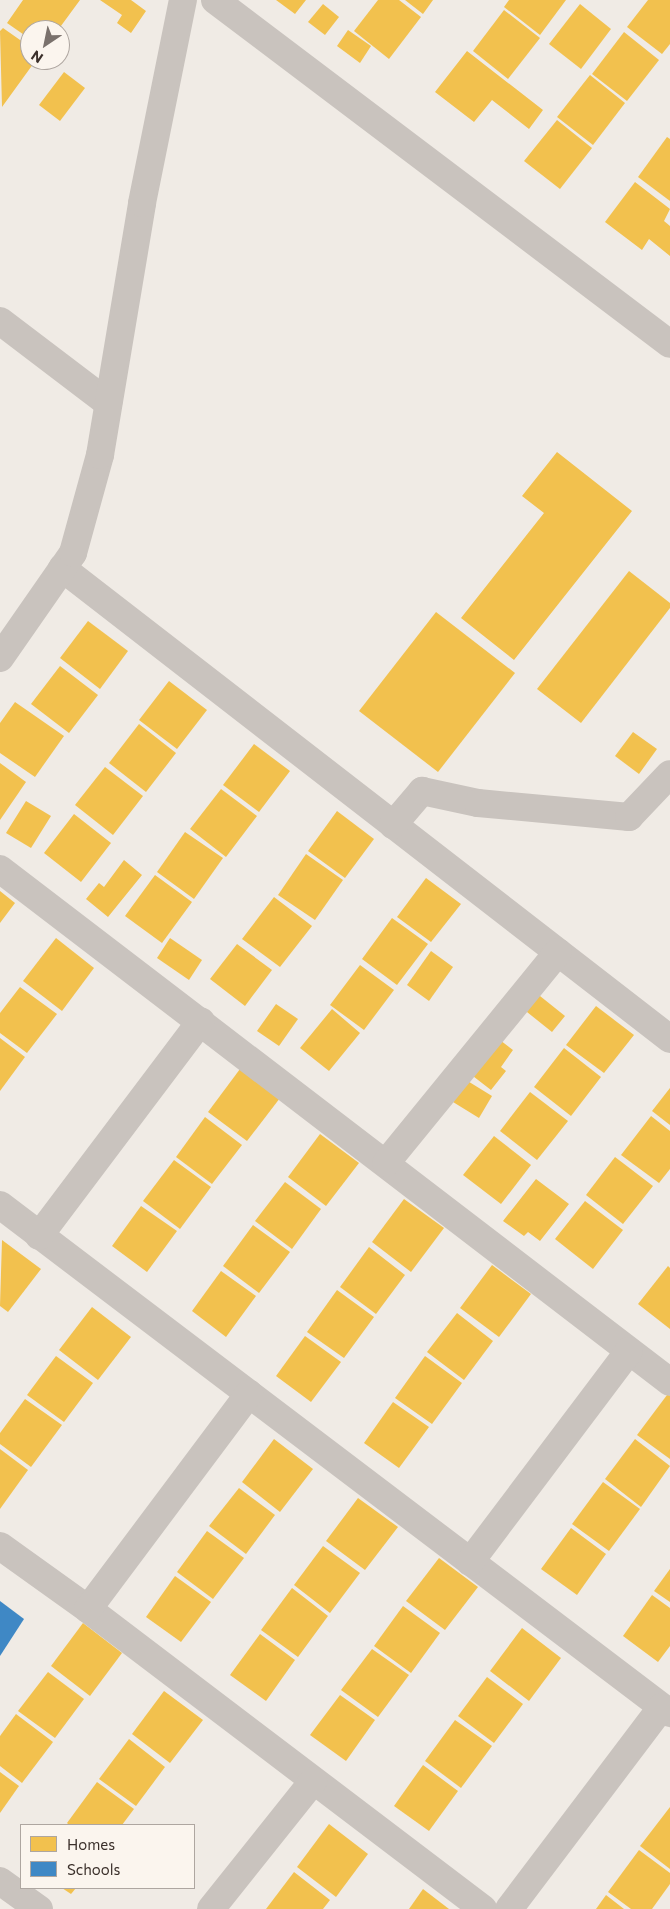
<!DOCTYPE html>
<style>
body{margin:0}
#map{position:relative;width:670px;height:1909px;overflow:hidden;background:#f0ebe5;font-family:Commissioner,sans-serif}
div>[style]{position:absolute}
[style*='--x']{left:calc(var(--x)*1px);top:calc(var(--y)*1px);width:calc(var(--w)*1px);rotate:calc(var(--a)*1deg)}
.homes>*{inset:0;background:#f2c14e}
.schools>*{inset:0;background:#3f88c5}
.minor>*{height:28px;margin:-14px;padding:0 14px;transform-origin:14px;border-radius:14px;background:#c9c3be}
span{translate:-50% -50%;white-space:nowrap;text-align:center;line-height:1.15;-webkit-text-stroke:5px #fbf5ee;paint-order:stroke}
.legend{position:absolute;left:20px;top:1824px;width:175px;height:65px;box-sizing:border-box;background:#fbf5ee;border:1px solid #aea6a0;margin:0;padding:6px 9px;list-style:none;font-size:15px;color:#3b302b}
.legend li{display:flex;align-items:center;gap:10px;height:25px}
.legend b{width:25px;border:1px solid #aea6a0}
.north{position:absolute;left:20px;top:20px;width:50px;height:50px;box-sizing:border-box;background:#fbf5ee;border:1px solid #aea6a0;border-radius:50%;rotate:214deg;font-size:14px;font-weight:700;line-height:20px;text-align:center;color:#3b302b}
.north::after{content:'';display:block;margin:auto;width:18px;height:22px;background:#7a716c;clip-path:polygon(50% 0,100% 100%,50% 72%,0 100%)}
</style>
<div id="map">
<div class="homes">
<i style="clip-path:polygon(23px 0,80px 0,58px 30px,30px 30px,30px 39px,7px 23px)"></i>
<i style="clip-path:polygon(100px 0,131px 0,146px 11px,131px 33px,117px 23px,122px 15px)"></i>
<i style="clip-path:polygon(276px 0,306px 0,295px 14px)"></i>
<i style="clip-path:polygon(378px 0,399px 0,421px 17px,389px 59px,354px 31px)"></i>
<i style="clip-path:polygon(405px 0,433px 0,423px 14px)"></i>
<i style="clip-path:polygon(509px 0,566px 0,540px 35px,504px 7px)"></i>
<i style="clip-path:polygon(648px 0,670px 0,670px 44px,662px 54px,627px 27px)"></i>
<i style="clip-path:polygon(323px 4px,339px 17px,325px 35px,308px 22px)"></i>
<i style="clip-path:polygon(580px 4px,611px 29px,581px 69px,549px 44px)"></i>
<i style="clip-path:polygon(504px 10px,540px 38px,508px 79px,473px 51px)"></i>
<i style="clip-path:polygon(3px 28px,30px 47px,30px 60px,36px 60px,2px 107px,0 31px)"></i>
<i style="clip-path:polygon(348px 30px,371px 46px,360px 63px,337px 46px)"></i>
<i style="clip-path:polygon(624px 32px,659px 60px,627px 101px,592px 74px)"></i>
<i style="clip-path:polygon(467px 51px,543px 110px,529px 129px,492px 100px,474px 122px,435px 92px)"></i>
<i style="clip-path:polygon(64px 72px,85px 88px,60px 121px,39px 105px)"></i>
<i style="clip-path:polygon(590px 75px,625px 103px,593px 145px,557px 117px)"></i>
<i style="clip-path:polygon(557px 120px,592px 148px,560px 189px,524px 161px)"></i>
<i style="clip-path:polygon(667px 137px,670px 139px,670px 201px,638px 177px)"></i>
<i style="clip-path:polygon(635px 182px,670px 209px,664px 221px,670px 226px,670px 256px,649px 239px,642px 250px,605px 222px)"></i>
<i style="clip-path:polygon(557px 452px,632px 511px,514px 660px,461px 618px,544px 513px,522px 496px)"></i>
<i style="clip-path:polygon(629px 571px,670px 603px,670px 608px,581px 723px,537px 689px)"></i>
<i style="clip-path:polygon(436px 612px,515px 673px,438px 772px,359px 711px)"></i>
<i style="clip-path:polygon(88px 621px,128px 651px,100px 689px,60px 658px)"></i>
<i style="clip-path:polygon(60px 666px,98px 695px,69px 733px,31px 704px)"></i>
<i style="clip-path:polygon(169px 681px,207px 710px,177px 749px,139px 720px)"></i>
<i style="clip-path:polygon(15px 702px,64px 736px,35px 777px,0 753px,0 723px)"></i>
<i style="clip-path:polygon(139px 724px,176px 753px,146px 792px,109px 763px)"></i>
<i style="clip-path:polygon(633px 732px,657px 749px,639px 774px,615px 756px)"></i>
<i style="clip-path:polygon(254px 744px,290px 771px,259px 812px,223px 785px)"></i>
<i style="clip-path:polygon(0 763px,26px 782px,0 820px)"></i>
<i style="clip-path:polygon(105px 767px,143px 796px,113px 835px,75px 805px)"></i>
<i style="clip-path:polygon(221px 789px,257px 816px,226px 857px,190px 829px)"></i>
<i style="clip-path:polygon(26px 801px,51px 816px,31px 848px,6px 833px)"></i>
<i style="clip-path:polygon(337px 811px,374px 839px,345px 878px,308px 851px)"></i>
<i style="clip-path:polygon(74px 814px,111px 843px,81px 882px,44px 853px)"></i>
<i style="clip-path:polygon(185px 832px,223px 858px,194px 899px,157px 872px)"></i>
<i style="clip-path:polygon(306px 854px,343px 880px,315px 920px,278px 895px)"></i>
<i style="clip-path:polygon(124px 860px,142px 875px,108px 917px,86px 899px,99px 883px,104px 887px)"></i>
<i style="clip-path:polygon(155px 875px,192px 902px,162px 943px,125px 916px)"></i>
<i style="clip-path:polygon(426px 878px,461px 904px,431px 942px,397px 917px)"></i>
<i style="clip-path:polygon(0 891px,15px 903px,0 923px)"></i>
<i style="clip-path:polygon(274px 897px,312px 926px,280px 967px,242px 939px)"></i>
<i style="clip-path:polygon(392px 918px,428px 944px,397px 985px,362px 959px)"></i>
<i style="clip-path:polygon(56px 938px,94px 968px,62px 1011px,23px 981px)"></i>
<i style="clip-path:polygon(170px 938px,202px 960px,189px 980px,157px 958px)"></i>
<i style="clip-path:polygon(237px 944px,272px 970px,245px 1006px,210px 979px)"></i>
<i style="clip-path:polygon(431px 951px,453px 967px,429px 1001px,407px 985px)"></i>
<i style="clip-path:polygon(360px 965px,394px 990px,364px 1030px,330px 1005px)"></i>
<i style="clip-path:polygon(20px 987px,57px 1014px,27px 1053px,0 1033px,0 1013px)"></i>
<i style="clip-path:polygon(535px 992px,565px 1016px,552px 1032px,522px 1008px)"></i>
<i style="clip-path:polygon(276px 1004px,298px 1019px,279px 1046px,257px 1031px)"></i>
<i style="clip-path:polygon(596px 1006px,634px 1035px,604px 1073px,566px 1045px)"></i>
<i style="clip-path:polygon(332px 1009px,360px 1033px,329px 1071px,300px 1048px)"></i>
<i style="clip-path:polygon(496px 1037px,513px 1050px,501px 1067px,506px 1071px,491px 1090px,469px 1073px)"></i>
<i style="clip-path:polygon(0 1038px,25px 1057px,0 1091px)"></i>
<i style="clip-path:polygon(564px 1048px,601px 1077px,571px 1116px,534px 1087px)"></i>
<i style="clip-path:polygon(240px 1069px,280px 1098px,247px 1141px,208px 1112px)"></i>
<i style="clip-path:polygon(466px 1080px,492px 1096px,479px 1118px,453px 1102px)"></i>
<i style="clip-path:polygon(670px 1088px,670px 1125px,652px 1111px)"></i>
<i style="clip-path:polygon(530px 1092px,568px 1121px,537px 1160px,500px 1131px)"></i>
<i style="clip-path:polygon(651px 1116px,670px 1131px,670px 1169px,659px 1183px,621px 1155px)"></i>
<i style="clip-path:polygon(205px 1117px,242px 1145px,212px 1184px,176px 1157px)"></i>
<i style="clip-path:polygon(320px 1134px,359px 1163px,326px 1206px,288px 1177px)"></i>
<i style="clip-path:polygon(494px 1136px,531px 1165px,501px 1204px,463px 1175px)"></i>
<i style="clip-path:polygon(615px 1157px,653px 1186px,623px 1224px,586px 1195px)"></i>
<i style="clip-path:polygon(174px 1160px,211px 1187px,180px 1229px,143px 1201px)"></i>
<i style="clip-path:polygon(536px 1179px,569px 1204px,540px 1241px,528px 1232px,524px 1236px,503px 1221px)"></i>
<i style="clip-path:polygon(285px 1182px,321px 1209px,292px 1249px,255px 1221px)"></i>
<i style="clip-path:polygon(404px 1199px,444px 1228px,411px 1272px,372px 1242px)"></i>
<i style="clip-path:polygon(585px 1201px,623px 1230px,593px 1269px,555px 1239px)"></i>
<i style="clip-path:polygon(141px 1206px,177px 1231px,147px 1272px,112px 1246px)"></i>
<i style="clip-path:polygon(253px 1225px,290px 1252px,259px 1293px,223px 1266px)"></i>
<i style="clip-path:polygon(2px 1240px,41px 1269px,8px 1312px,0 1306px)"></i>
<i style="clip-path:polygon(369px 1247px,405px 1275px,376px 1314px,340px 1287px)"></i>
<i style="clip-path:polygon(492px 1265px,531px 1294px,499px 1337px,460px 1308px)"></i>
<i style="clip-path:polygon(668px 1266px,670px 1268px,670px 1329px,638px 1304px)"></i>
<i style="clip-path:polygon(221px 1271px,256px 1296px,226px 1337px,192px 1311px)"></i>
<i style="clip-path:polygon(337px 1290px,374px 1317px,344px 1358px,307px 1332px)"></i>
<i style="clip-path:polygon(92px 1307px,131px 1337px,98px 1380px,59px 1350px)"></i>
<i style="clip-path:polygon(457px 1313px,493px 1341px,464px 1380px,427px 1352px)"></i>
<i style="clip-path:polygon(305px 1336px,341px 1362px,311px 1402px,276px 1376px)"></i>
<i style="clip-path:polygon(56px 1356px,93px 1383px,64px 1422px,27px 1395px)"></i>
<i style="clip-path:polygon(425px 1356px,462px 1383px,432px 1424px,395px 1398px)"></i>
<i style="clip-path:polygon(670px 1391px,670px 1459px,637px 1435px)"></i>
<i style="clip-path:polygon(25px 1399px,62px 1425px,31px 1467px,0 1444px,0 1433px)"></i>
<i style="clip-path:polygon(393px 1402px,429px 1427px,399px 1468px,364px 1443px)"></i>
<i style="clip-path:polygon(274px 1439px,313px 1469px,280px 1512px,242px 1482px)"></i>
<i style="clip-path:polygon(635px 1439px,670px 1466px,641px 1507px,605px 1479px)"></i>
<i style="clip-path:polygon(0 1449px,28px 1470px,0 1509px)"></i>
<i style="clip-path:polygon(603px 1482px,640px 1509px,609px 1551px,572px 1524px)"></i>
<i style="clip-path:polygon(239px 1488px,275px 1515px,246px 1554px,209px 1526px)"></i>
<i style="clip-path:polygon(358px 1498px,398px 1527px,365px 1570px,326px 1541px)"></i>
<i style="clip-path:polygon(571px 1528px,606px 1554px,577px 1595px,541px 1569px)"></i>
<i style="clip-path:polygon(207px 1531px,244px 1558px,213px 1599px,177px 1572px)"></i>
<i style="clip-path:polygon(323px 1546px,360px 1573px,330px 1613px,294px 1585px)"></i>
<i style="clip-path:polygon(439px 1558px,478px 1587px,445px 1630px,406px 1601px)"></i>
<i style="clip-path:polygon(670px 1569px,670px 1602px,654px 1591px)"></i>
<i style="clip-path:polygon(175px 1576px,211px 1602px,181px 1642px,146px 1617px)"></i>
<i style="clip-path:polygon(292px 1588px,328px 1616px,298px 1657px,261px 1630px)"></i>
<i style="clip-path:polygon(652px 1595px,670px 1608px,670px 1646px,658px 1662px,623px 1636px)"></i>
<i style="clip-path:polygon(403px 1606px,440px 1633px,411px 1673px,374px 1646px)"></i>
<i style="clip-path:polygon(83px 1623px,122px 1653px,90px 1696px,51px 1666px)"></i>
<i style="clip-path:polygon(522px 1628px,561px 1658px,529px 1701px,490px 1671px)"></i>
<i style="clip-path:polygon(260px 1634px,295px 1660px,266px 1701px,230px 1675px)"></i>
<i style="clip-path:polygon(372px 1649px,409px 1675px,378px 1717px,341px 1690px)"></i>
<i style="clip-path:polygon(48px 1672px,84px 1699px,55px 1738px,18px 1711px)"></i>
<i style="clip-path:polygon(487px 1677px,523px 1704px,494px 1743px,458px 1716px)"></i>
<i style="clip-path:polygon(164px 1691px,203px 1720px,170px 1763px,132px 1734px)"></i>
<i style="clip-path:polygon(340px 1695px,375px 1720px,346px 1761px,310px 1735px)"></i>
<i style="clip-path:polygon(16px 1714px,53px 1742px,22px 1783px,0 1766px,0 1736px)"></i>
<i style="clip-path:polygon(455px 1720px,492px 1746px,461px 1788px,425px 1761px)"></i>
<i style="clip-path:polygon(129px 1739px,165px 1767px,136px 1806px,99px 1779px)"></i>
<i style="clip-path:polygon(423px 1765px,458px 1791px,429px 1831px,394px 1806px)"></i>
<i style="clip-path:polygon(0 1772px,19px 1786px,0 1813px)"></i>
<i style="clip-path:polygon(97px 1782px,134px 1809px,122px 1825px,69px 1825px,67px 1823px)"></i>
<i style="clip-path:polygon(670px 1807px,670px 1869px,640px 1846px)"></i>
<i style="clip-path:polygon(329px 1824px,368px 1854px,336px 1897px,297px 1867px)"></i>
<i style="clip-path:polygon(639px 1850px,670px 1873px,670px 1884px,652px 1909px,631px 1909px,608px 1892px)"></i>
<i style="clip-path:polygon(294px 1872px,330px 1900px,323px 1909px,266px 1909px)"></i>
<i style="clip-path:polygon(62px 1888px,76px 1888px,71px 1894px)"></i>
<i style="clip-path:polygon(423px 1889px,449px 1909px,409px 1909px)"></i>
<i style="clip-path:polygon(606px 1895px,624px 1909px,596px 1909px)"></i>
</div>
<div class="schools">
<i style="clip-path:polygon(0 1601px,24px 1619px,0 1656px)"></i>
</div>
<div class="minor">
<i style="--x:215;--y:0;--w:570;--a:37.09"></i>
<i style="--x:0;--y:321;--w:136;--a:37.2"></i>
<i style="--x:62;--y:568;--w:769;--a:37.76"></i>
<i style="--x:0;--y:658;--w:128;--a:-55.2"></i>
<i style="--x:73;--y:553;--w:102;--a:-74.6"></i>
<i style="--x:100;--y:455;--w:255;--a:-80.5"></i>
<i style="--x:142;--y:203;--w:207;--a:-78.6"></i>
<i style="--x:393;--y:825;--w:45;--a:-49.5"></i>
<i style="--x:422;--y:791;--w:57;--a:12.1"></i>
<i style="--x:478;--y:803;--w:152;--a:5.3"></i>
<i style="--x:629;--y:817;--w:59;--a:-46.4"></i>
<i style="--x:0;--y:869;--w:844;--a:37.44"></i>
<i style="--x:386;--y:1163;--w:272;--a:-50.8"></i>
<i style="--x:0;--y:1205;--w:841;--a:37.17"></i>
<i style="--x:39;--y:1236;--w:269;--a:-53"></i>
<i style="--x:0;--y:1546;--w:108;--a:35.6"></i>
<i style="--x:88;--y:1609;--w:496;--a:37.2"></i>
<i style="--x:470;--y:1562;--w:264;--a:-53"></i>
<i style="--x:88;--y:1609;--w:269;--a:-53.2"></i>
<i style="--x:0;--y:1881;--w:48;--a:35.7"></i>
<i style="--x:211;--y:1909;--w:164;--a:-51.4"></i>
<i style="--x:509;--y:1909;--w:253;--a:-52.9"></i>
</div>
<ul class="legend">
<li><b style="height:14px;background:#f2c14e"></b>Homes</li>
<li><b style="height:14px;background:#3f88c5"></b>Schools</li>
</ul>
<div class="north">N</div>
</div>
